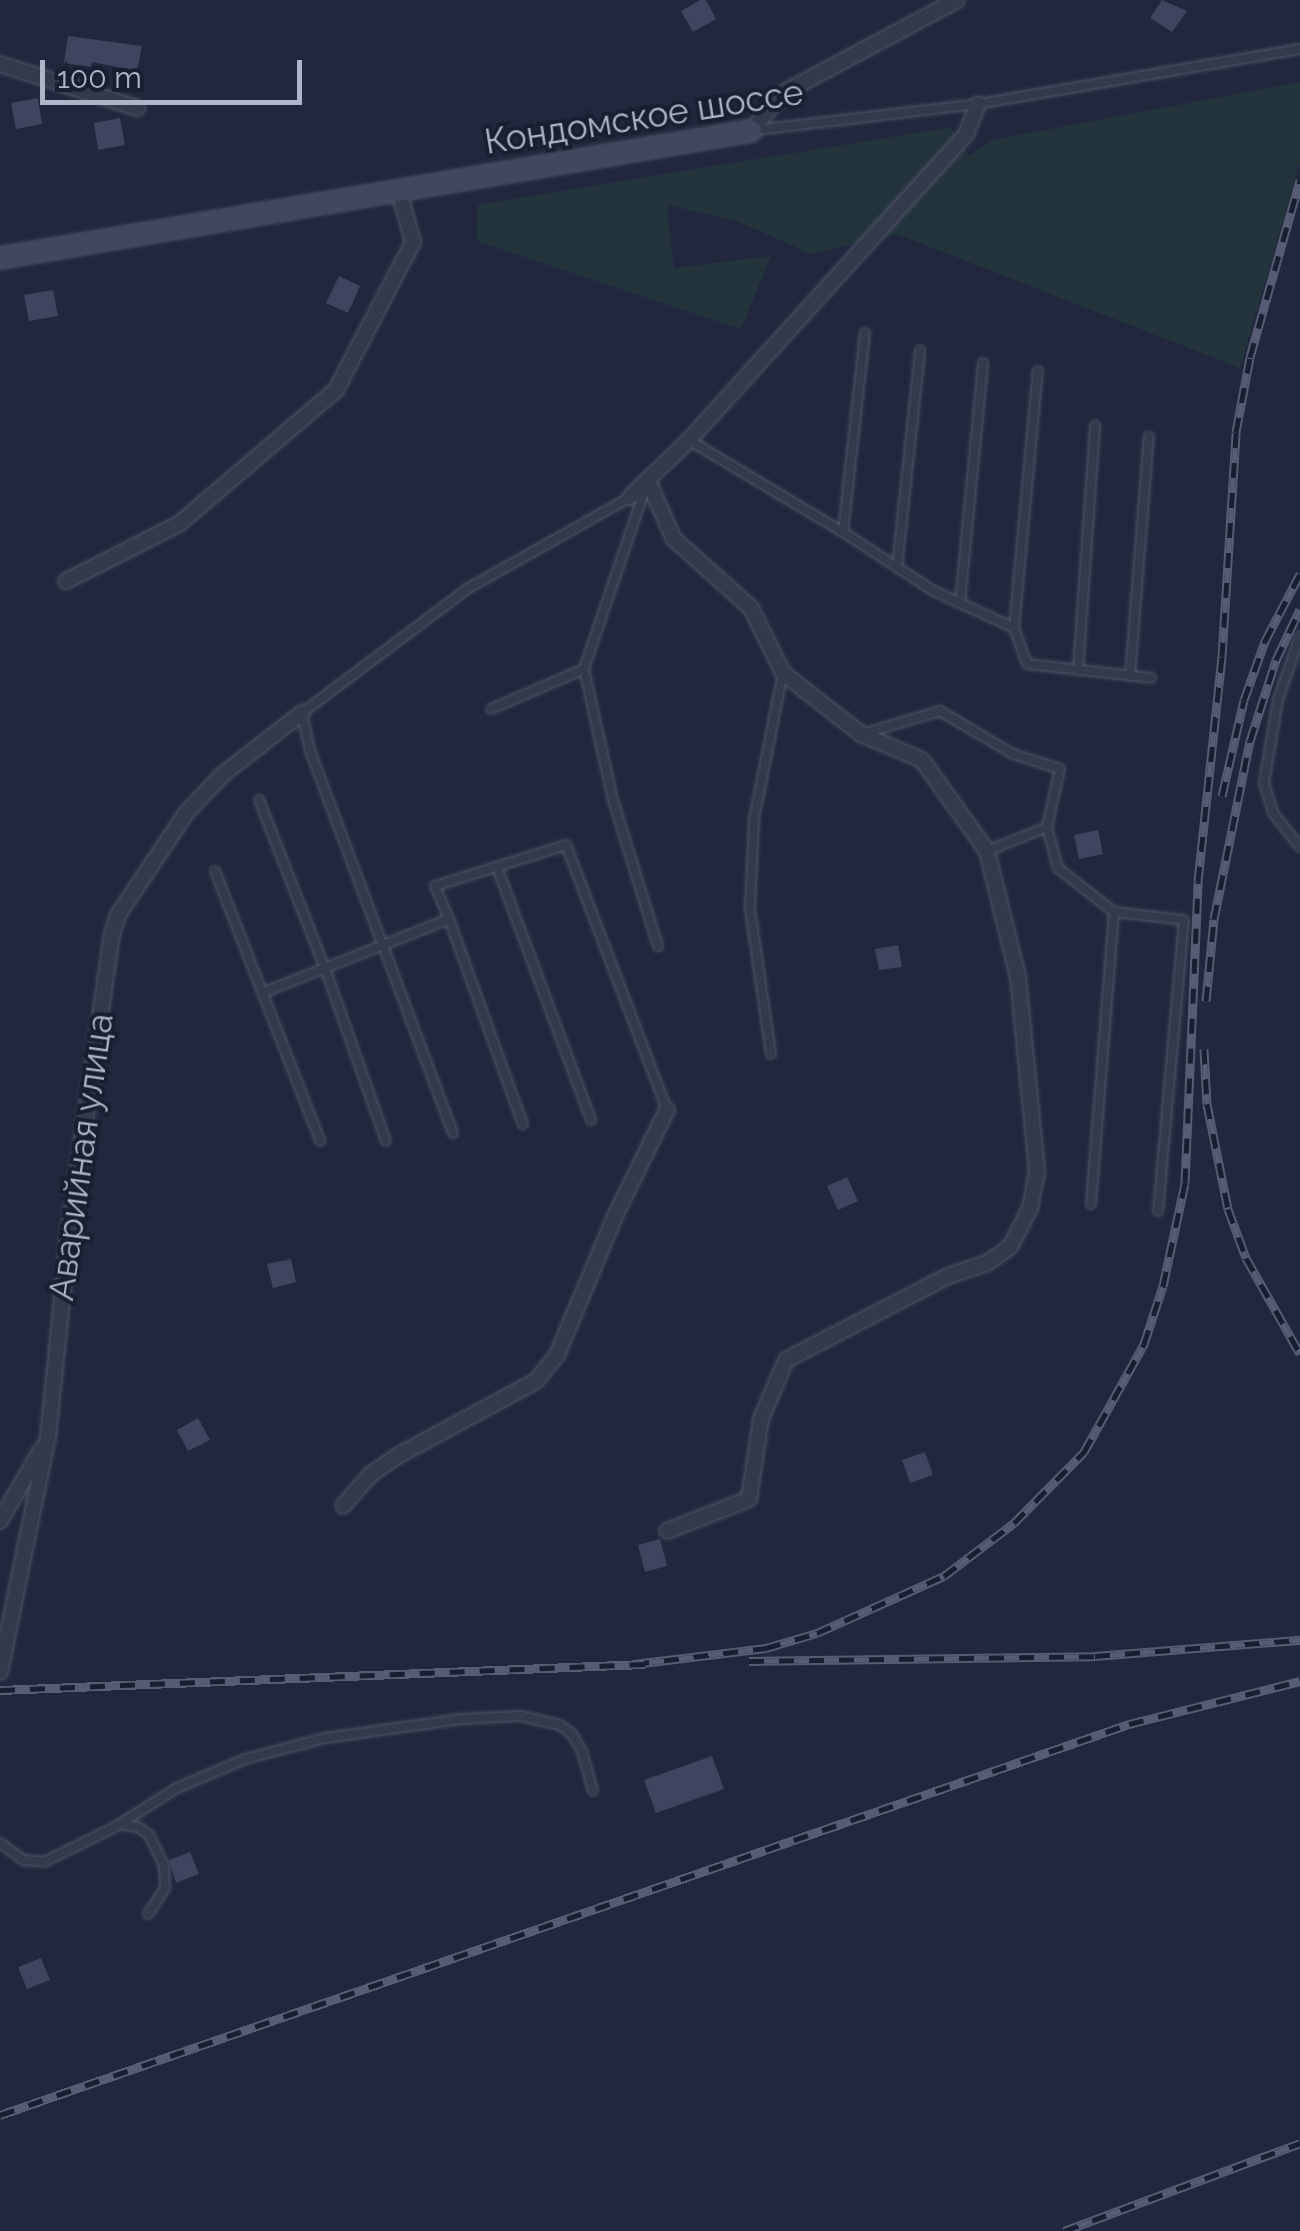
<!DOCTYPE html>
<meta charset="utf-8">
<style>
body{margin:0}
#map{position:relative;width:1300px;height:2231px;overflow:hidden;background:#21273c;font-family:Raleway,sans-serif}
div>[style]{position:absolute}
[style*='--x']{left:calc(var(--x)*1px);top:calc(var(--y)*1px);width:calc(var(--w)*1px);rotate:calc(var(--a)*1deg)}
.green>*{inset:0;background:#23343d}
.building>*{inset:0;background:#3f455e}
.roads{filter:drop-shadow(0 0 2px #505467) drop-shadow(0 0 2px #505467)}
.lane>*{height:8px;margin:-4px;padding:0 4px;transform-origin:4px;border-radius:4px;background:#35394c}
.street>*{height:14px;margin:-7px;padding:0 7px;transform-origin:7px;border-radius:7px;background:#35394c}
.secondary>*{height:20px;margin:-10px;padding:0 10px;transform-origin:10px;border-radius:10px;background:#42475f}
.rail>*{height:9px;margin-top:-4.5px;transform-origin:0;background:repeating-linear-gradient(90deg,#1a1e31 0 15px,#565c73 0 30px);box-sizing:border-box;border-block:2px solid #565c73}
span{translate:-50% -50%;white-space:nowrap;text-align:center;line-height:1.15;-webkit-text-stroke:8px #1a1e31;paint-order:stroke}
.street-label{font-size:35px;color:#b0b4c8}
.scale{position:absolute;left:40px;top:60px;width:262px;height:45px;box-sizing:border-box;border:5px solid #b0b4c8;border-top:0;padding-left:12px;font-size:30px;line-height:35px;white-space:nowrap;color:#b0b4c8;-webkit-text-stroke:8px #1a1e31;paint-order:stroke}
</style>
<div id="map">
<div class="green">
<i style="clip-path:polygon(1300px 82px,1300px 163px,1240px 368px,897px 234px,811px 254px,734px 220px,667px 205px,674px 268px,771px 256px,741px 329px,477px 241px,478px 205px,951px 127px,970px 156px,992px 140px)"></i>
</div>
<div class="building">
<i style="clip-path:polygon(700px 0,706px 0,716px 19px,693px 32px,681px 11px)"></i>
<i style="clip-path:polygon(1162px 0,1187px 11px,1172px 32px,1150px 18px)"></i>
<i style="clip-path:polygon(68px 36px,142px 46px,137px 71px,92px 62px,91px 67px,64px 63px)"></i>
<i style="clip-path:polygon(38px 98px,42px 124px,16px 129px,11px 103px)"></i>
<i style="clip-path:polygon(120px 118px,125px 145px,98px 150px,94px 123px)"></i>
<i style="clip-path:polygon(339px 276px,360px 286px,348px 313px,326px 303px)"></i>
<i style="clip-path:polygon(53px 290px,58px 316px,29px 321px,24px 295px)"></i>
<i style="clip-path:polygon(1098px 830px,1103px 854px,1079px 859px,1074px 835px)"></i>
<i style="clip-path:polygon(898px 945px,902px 967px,879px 970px,875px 949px)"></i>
<i style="clip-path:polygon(847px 1177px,858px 1201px,838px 1210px,827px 1186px)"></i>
<i style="clip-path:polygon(291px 1259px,296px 1282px,273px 1288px,267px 1264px)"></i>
<i style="clip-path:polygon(198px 1418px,210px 1440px,188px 1451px,177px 1430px)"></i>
<i style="clip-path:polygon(925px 1452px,933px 1475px,910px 1483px,902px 1460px)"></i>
<i style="clip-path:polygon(660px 1539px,667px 1566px,645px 1572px,638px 1545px)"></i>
<i style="clip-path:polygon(712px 1756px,724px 1789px,656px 1813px,644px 1780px)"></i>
<i style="clip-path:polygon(190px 1852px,199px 1874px,176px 1883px,169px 1860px)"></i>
<i style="clip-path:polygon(41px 1958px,50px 1980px,27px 1989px,18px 1967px)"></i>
</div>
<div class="roads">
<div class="lane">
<i style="--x:756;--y:130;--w:224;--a:-6.7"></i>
<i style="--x:978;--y:104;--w:327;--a:-9.7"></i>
<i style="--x:689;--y:440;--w:179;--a:30.9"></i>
<i style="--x:843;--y:532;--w:200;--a:-83.7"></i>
<i style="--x:646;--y:486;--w:193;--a:108.7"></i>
<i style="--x:584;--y:669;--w:134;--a:77.5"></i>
<i style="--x:613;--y:800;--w:153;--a:72.9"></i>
<i style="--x:843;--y:532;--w:108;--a:33"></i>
<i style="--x:934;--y:591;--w:88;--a:24.8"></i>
<i style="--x:1014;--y:628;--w:38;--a:70"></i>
<i style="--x:1027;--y:664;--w:125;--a:6.4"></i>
<i style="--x:897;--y:567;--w:218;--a:-83.9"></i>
<i style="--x:960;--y:603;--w:241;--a:-84.5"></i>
<i style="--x:1014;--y:628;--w:258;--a:-84.7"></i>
<i style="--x:1300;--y:636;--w:68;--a:109"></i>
<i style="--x:1278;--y:700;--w:84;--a:99.6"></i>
<i style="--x:1264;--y:783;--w:31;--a:73"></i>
<i style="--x:1273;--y:813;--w:43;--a:51.5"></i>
<i style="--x:1078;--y:670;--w:245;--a:-86"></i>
<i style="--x:1130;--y:676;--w:240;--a:-85.5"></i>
<i style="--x:491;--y:709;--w:101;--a:-23.3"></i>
<i style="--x:865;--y:733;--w:78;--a:-16.3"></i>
<i style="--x:940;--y:711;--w:85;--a:30.5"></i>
<i style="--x:1013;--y:754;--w:49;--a:17.7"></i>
<i style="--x:1060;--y:769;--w:59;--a:102.6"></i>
<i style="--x:1047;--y:827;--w:42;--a:75"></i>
<i style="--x:1058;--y:868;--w:71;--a:38.2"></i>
<i style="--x:1114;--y:912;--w:293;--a:94.5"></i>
<i style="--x:259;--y:800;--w:180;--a:68.6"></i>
<i style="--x:325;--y:968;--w:183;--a:70.6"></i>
<i style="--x:987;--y:851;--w:65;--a:-21.8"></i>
<i style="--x:497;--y:867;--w:270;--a:69.6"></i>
<i style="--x:215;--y:871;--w:290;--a:68.7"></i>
<i style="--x:1114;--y:912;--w:70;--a:6.5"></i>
<i style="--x:1184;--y:920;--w:292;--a:95.1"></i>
<i style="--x:449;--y:919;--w:218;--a:70.2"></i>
<i style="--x:262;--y:993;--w:201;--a:-21.6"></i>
<i style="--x:449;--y:919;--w:36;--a:-113"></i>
<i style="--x:435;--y:886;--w:137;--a:-17.4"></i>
<i style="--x:566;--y:845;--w:284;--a:69.1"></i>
<i style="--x:771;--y:1054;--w:148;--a:-98.2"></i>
<i style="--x:750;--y:908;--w:89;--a:-87.4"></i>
<i style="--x:754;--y:819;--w:149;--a:-78.8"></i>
<i style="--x:453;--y:1133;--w:408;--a:-110.5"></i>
<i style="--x:310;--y:751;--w:39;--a:-102"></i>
<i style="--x:302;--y:713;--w:206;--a:-36.9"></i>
<i style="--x:467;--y:589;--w:187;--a:-29.4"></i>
<i style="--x:124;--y:1825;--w:14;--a:8"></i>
<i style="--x:138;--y:1827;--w:14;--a:36"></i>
<i style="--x:149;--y:1835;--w:34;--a:64"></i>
<i style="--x:164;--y:1866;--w:22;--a:87"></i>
<i style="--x:165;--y:1888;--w:31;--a:123"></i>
<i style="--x:0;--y:1843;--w:29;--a:36"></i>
<i style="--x:23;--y:1860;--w:21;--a:5"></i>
<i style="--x:44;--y:1862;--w:79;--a:-26.2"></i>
<i style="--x:115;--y:1827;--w:73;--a:-32.2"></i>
<i style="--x:177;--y:1788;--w:74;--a:-23.1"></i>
<i style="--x:245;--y:1759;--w:83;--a:-14.7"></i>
<i style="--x:325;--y:1738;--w:138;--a:-7.9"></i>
<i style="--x:462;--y:1719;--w:59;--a:-2.9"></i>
<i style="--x:521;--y:1716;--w:40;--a:13"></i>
<i style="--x:560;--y:1725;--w:15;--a:37"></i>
<i style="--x:572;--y:1734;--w:20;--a:60"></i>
<i style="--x:582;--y:1751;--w:41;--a:74.6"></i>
</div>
<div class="street">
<i style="--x:0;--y:64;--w:144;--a:17.8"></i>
<i style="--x:751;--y:131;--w:50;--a:-49.9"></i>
<i style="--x:783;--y:93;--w:197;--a:-28.1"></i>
<i style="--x:648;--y:481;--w:64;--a:65.9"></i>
<i style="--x:674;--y:539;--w:103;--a:41.9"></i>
<i style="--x:751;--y:608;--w:72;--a:63.8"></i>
<i style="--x:783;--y:673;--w:99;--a:38"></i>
<i style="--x:861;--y:734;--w:66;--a:23.1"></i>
<i style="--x:922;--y:760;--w:112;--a:54.5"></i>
<i style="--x:987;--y:851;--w:130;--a:76.2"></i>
<i style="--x:1018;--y:977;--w:196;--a:84.4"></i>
<i style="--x:1037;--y:1172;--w:37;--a:101"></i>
<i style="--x:1030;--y:1208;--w:44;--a:117.1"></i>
<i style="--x:1010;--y:1247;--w:28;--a:145"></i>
<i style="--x:987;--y:1263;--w:41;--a:161.6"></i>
<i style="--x:948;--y:1276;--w:182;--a:152.6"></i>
<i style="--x:786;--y:1360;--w:64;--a:113"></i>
<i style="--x:761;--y:1419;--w:81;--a:98.5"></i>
<i style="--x:749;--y:1499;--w:88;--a:158.7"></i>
<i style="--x:630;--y:497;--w:82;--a:-44"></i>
<i style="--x:689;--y:440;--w:413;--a:-47.8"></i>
<i style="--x:966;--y:134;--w:32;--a:-68"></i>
<i style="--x:66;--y:581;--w:127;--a:-26.8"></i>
<i style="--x:179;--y:524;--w:206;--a:-40.5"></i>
<i style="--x:336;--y:390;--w:167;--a:-62.5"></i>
<i style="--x:413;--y:242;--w:56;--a:-105.5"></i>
<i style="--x:343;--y:1506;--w:43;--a:-48.8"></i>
<i style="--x:371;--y:1474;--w:36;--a:-34"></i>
<i style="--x:401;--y:1454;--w:153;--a:-28.4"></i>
<i style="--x:536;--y:1381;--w:33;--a:-51"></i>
<i style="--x:557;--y:1355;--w:153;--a:-67.3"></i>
<i style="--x:616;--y:1214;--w:116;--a:-63.9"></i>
<i style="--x:0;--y:1521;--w:82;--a:-60"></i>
<i style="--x:0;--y:1672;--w:240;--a:-78.5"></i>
<i style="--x:48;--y:1437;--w:199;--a:-84.2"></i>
<i style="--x:68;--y:1239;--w:308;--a:-81.8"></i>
<i style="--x:112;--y:934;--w:20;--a:-72"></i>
<i style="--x:118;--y:915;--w:124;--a:-56.2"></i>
<i style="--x:187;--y:812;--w:51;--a:-46.6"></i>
<i style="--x:222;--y:775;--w:101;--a:-37.8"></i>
</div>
<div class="secondary">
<i style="--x:0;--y:258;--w:762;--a:-9.6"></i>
</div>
</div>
<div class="rail">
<i style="--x:1222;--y:796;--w:98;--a:-77.1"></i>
<i style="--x:1244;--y:700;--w:63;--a:-70.4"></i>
<i style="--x:1265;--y:641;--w:76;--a:-62.4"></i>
<i style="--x:1206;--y:1001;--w:82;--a:-84.4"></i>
<i style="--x:1214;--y:919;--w:182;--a:-78.6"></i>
<i style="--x:1250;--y:741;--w:85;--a:-72.2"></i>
<i style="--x:1276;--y:660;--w:56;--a:-64.8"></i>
<i style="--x:1204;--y:1049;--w:55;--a:86.9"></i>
<i style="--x:1207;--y:1104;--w:107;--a:78.7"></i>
<i style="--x:1228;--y:1209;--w:52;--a:69.8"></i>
<i style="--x:1246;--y:1258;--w:110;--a:60.6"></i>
<i style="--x:749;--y:1661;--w:346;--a:-0.8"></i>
<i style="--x:1095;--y:1656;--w:206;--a:-4.5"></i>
<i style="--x:634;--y:1664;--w:133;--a:-6.9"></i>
<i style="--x:766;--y:1648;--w:53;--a:-16.4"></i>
<i style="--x:817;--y:1633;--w:139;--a:-24.2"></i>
<i style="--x:944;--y:1576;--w:88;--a:-37.1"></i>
<i style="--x:1014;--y:1523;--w:100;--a:-45.4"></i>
<i style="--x:1084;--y:1452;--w:124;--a:-60.9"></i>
<i style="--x:1144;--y:1344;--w:61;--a:-71.9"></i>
<i style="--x:1163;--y:1286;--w:105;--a:-77.9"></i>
<i style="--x:1185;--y:1183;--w:302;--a:-87.5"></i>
<i style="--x:1198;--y:881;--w:225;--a:-83.9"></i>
<i style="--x:1222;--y:657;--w:225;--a:-86.4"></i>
<i style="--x:1236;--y:432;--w:76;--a:-79.4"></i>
<i style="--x:1250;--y:357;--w:184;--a:-74.2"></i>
<i style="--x:0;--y:1690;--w:645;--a:-2.31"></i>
<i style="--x:0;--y:2115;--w:1195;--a:-19.1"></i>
<i style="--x:1129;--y:1724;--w:176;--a:-14.1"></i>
<i style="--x:1064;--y:2231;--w:252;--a:-20.4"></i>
</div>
<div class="street-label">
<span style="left:644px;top:117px;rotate:-9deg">Кондомское шоссе</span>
<span style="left:81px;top:1157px;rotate:-82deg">Аварийная улица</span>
</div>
<div class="scale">100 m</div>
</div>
